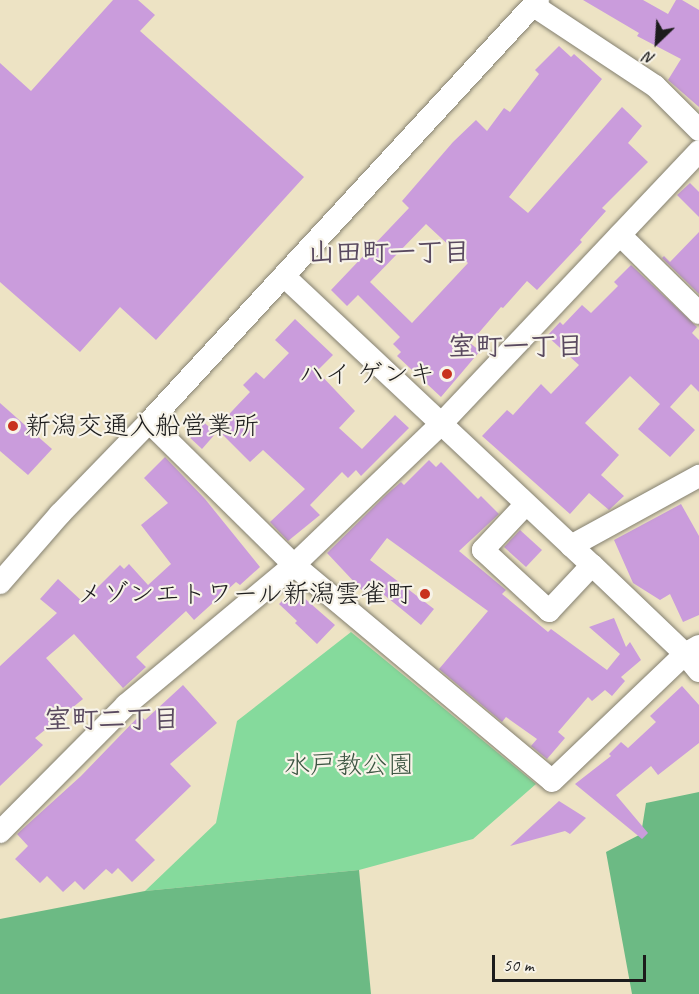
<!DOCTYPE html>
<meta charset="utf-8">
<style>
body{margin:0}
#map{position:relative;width:699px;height:994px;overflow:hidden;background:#ede3c4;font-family:Caveat,"Klee One",sans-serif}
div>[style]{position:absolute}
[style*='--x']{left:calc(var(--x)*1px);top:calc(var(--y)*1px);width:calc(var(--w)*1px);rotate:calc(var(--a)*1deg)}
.green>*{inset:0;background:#85da9c}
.forest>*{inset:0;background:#6cba84}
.building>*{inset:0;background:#ca9cdc}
.roads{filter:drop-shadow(0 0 2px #848070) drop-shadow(0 0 2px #848070)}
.minor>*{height:22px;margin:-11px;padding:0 11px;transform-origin:11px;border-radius:11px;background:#fff}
.dots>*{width:16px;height:16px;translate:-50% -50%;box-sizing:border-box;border:3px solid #f7f3e8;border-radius:50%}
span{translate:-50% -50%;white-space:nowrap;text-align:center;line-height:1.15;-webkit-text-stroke:4.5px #f7f3e8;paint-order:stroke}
.poi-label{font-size:26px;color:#1c1c1c}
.right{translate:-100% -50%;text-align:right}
.left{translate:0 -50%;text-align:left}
.park-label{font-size:26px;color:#3c5542}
.neighbourhood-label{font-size:27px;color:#59495f;font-weight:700}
.north{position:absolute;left:627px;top:12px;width:60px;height:60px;-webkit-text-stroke:4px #f7f3e8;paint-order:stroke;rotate:205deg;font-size:16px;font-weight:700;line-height:24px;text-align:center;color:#1c1c1c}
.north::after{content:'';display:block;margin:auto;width:21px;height:27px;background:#1c1c1c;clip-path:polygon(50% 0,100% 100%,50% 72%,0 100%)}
.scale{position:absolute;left:492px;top:955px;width:154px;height:27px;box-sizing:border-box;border:3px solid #1c1c1c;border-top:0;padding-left:8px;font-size:18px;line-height:21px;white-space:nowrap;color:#1c1c1c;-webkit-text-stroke:4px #f7f3e8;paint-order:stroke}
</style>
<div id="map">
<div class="green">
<i style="clip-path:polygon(351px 632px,536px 784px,473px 839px,359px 870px,145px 891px,216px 823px,237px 721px)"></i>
</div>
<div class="forest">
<i style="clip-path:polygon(699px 792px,699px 994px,632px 994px,606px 852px,641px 834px,646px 803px)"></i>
<i style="clip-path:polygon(359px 870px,371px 994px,0 994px,0 919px,145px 891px)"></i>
</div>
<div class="building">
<i style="clip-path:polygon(113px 0,138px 0,155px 15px,140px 31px,304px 177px,156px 340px,120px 307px,80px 352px,0 282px,0 63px,31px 91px)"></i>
<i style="clip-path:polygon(583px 0,643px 0,668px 14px,676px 0,682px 0,699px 10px,699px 107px,668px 80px,681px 59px,637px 36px,639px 33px)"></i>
<i style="clip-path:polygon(evenodd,559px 46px,571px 57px,574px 54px,602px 79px,509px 197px,528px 213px,622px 107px,642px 126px,628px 143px,648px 162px,602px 208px,606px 211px,580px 240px,582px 242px,537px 290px,527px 281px,503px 308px,501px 307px,470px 343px,480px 351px,441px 397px,397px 356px,401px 352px,393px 344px,400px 337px,358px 295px,347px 306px,331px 290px,409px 208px,402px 201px,453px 142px,476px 120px,487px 131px,504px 108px,510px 112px,539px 74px,535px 70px,559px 46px,426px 224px,468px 263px,412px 323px,370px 282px,426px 224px)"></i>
<i style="clip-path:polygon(690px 183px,699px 192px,699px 217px,677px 195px)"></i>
<i style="clip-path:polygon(699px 232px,699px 294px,662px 258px,664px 256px,670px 262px)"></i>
<i style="clip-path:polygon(631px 265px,697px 327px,692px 333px,699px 340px,699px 392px,691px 384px,670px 407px,695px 430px,670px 457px,638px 429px,660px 404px,630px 376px,585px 423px,619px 455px,601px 475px,624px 496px,609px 510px,589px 493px,570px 514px,482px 436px,507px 410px,513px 415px,541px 384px,551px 394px,579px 365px,547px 336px,560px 322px,563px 325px,582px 305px,591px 313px,618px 286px,614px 282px)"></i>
<i style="clip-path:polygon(295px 319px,333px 355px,317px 371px,355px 411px,339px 428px,362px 449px,395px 415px,409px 428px,361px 476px,356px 470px,348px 478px,342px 472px,310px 505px,320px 515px,288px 541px,270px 522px,305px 489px,263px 450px,250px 462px,216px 428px,250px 392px,243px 385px,256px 372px,264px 379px,289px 353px,275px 340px)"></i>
<i style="clip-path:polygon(0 403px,52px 449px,28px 475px,0 451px)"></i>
<i style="clip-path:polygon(200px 419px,216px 433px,202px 449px,186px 434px)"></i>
<i style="clip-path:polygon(165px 457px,205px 499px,260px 567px,240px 585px,236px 582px,194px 620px,186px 611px,136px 657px,146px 667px,123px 688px,74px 634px,46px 658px,83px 699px,35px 738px,43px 745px,0 786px,0 666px,57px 613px,40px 599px,58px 579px,83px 602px,120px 565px,124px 569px,129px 564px,148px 585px,171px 564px,141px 525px,168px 503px,144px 478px)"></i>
<i style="clip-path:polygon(429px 460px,436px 467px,441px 462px,478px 499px,481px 496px,499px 514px,459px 551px,506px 590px,502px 594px,548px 632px,551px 629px,607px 670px,620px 654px,589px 627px,614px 618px,626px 647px,630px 642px,641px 660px,621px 677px,625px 681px,612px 696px,605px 690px,592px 701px,588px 697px,558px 732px,565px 738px,547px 759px,531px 746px,537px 739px,506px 717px,502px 722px,439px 669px,488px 611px,387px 538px,370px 560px,434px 609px,421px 625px,383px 594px,374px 603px,327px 553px,386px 495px,401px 482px,404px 485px)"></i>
<i style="clip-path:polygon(681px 504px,699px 536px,699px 615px,683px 622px,670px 594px,660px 600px,633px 583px,614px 540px)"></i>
<i style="clip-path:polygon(520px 530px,542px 550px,526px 567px,504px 547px)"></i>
<i style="clip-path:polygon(294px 589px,335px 625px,317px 644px,295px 623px,297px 621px,279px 604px)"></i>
<i style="clip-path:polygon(183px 685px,217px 723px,170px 764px,191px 786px,135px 840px,155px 860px,132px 882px,118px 868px,112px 874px,106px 869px,84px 890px,75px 881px,63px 892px,47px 876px,40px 883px,15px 859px,28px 846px,17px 834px,81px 776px,140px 715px,145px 720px)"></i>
<i style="clip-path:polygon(682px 686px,699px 705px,699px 743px,658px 775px,651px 766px,616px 795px,648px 833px,642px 839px,575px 784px,611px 756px,609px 754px,621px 742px,628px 748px,656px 722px,650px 716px)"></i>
<i style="clip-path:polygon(559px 801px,586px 818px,570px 834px,565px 831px,510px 846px)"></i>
</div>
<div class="roads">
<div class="minor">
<i style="--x:534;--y:6;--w:145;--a:33.5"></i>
<i style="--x:655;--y:86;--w:62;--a:45"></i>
<i style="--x:620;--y:235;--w:111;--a:44.6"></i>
<i style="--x:284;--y:276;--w:422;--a:43.2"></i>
<i style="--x:592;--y:565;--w:129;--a:43.7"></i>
<i style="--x:685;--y:654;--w:22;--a:51"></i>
<i style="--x:149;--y:422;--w:204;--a:44.6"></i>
<i style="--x:294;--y:565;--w:336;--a:39.9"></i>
<i style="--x:552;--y:781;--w:184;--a:-43.7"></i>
<i style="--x:685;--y:654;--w:16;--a:-30"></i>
<i style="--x:526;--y:504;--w:63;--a:133.1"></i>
<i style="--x:483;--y:550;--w:90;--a:42.7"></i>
<i style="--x:549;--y:611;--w:63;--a:-46.9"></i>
<i style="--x:571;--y:546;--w:146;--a:-28.7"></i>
<i style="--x:0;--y:583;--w:91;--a:-49"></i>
<i style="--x:60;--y:514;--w:128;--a:-45.9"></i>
<i style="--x:149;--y:422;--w:574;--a:-47.33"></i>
<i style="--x:0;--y:832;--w:179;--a:-45.2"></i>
<i style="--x:126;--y:705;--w:219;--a:-39.8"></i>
<i style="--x:294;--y:565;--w:205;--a:-43.8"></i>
<i style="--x:442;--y:423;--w:374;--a:-46.6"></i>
</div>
</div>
<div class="dots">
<i style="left:447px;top:374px;background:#c8321e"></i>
<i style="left:13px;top:426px;background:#c8321e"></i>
<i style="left:425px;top:594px;background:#c8321e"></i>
</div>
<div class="poi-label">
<span class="right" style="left:435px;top:374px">ハイ ゲンキ</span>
<span class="left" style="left:25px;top:426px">新潟交通入船営業所</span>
<span class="right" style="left:413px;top:594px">メゾンエトワール新潟雲雀町</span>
</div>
<div class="park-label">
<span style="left:349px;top:765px">水戸教公園</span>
</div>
<div class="neighbourhood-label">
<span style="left:389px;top:253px">山田町一丁目</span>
<span style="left:516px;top:347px">室町一丁目</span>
<span style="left:112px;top:720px">室町二丁目</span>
</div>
<div class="north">N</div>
<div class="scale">50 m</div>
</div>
